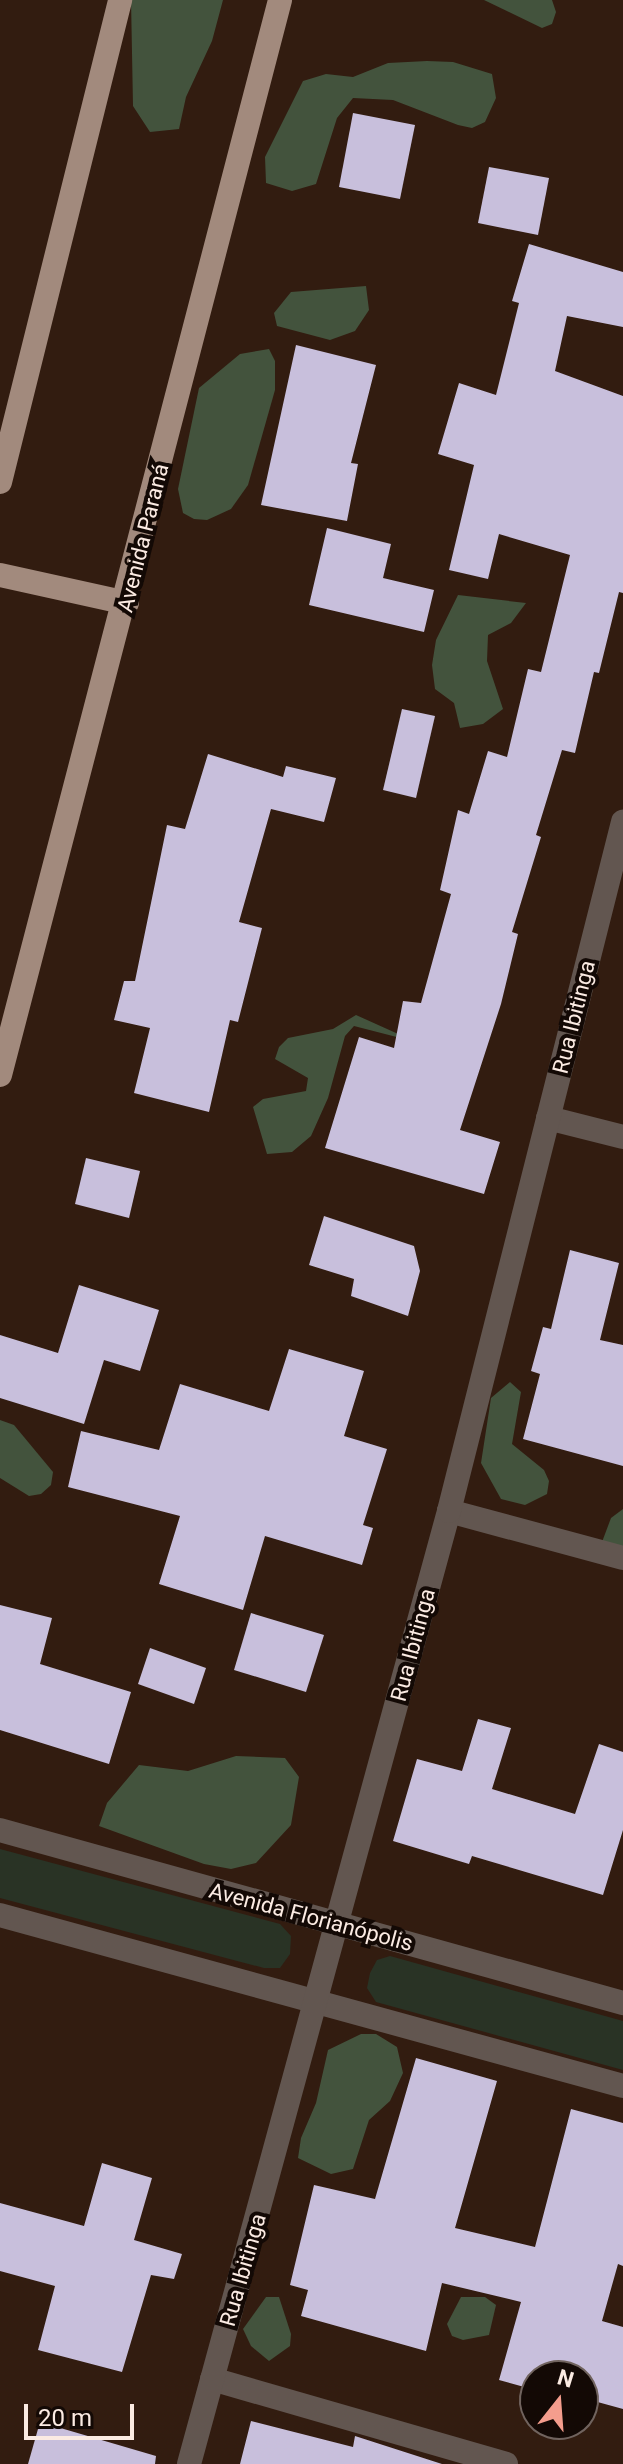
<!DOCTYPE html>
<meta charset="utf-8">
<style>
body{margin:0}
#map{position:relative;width:623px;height:2464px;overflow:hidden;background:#321c10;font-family:Roboto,sans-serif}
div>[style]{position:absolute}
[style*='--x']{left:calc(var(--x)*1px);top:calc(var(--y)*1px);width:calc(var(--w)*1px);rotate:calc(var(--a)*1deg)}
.green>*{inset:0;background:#293325}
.forest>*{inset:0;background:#43533d}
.building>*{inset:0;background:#c8bfdc}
.minor>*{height:24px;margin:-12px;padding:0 12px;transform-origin:12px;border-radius:12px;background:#625650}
.major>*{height:24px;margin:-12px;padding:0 12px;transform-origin:12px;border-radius:12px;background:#a28a7d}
span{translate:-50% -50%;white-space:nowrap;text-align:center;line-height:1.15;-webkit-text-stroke:8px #130905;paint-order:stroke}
.street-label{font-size:22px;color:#fbebe3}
.north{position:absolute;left:519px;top:2360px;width:80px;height:80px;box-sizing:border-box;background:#130905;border:2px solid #70635e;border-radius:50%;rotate:17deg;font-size:22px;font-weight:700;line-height:32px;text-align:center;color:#fbebe3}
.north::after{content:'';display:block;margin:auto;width:28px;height:36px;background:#f49d8d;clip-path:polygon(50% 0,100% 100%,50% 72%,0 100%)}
.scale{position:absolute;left:24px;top:2404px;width:110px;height:36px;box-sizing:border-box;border:4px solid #fbebe3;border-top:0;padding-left:10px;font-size:24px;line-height:28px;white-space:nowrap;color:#fbebe3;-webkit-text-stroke:6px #130905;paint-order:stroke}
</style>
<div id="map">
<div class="green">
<i style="clip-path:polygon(0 1849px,280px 1924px,291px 1936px,290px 1954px,280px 1968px,264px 1968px,0 1898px)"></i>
<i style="clip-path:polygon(390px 1956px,623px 2021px,623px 2070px,376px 2002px,367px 1988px,370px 1973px,377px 1960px)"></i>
</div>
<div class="forest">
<i style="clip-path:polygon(131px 0,223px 0,212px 41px,186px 97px,179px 129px,150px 132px,133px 106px)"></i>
<i style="clip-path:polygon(484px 0,552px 0,556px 12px,552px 24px,542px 28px)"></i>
<i style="clip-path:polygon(427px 61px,453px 62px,492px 74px,496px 98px,485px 122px,472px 128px,458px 125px,393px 100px,353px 98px,337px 118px,316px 184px,292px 191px,266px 183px,265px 157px,303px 81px,326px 74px,353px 77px,388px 63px)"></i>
<i style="clip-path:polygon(366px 286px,369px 310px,355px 331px,330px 340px,277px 326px,274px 313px,291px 292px)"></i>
<i style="clip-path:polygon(269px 349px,275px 361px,275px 390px,248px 485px,231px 509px,207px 520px,194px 519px,183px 513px,178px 489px,199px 388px,240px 354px)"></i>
<i style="clip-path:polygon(458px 595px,526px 603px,511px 623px,488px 635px,487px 661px,503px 709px,483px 724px,460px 728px,454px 703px,435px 689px,432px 665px,436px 640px)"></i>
<i style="clip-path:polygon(356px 1015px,416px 1042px,354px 1026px,345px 1036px,328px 1098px,311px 1136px,292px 1152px,267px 1154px,253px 1107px,263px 1099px,306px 1091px,308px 1078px,275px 1059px,279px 1047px,288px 1038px,333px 1029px)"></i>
<i style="clip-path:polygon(510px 1382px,521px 1392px,512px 1444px,544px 1470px,549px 1481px,547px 1494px,525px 1505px,501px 1499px,481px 1463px,491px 1398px)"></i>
<i style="clip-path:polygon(0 1420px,14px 1425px,53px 1472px,51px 1485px,41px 1494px,29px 1496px,0 1478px)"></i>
<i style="clip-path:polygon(623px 1509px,623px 1553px,602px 1542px,611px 1518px)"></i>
<i style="clip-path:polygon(236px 1756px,285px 1758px,299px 1777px,291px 1825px,256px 1863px,231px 1869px,204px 1864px,99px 1826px,107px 1803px,139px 1765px,188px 1771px)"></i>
<i style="clip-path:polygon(361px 2034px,376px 2034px,397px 2047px,403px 2073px,390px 2101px,369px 2120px,353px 2169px,331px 2174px,298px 2158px,301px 2138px,316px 2103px,328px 2050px)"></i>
<i style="clip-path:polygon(266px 2297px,279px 2297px,291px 2334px,290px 2346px,269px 2361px,251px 2346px,243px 2329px)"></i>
<i style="clip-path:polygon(461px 2297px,485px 2297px,496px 2305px,489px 2335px,463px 2340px,452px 2336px,447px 2324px)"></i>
</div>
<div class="building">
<i style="clip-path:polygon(353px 113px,415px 125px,400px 199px,339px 187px)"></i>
<i style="clip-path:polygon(489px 167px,549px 178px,538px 235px,478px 223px)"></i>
<i style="clip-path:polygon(529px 244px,623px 272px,623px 327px,567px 316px,555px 371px,623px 396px,623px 593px,619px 592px,599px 673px,594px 672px,575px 753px,562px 750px,536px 835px,541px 837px,512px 932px,518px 934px,501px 1004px,460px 1130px,500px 1142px,484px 1194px,325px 1148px,359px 1037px,394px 1048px,403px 1001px,421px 1003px,451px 894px,440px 890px,458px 810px,469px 814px,488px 751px,507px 757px,528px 669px,541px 672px,570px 555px,499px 534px,488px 579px,449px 570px,474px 465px,438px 454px,459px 383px,496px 395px,519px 303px,512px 301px)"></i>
<i style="clip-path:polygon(296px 345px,376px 365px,351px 463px,358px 464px,347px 521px,261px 505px)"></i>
<i style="clip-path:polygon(327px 528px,391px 544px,383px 578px,434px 590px,424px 632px,309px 605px)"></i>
<i style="clip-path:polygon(402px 709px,435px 716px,416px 798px,383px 790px)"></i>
<i style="clip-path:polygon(208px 754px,283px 777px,286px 766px,336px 778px,324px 822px,271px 809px,239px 922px,262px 928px,238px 1022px,230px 1020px,209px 1112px,134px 1093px,150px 1028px,114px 1020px,124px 981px,135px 981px,167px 825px,185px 829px)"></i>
<i style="clip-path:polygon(86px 1158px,140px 1171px,129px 1218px,75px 1204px)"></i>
<i style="clip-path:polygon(324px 1216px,414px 1246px,420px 1271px,408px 1316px,351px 1296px,354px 1279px,309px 1265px)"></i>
<i style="clip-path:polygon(570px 1250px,619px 1263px,600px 1340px,623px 1345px,623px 1466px,523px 1439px,540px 1374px,531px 1371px,543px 1327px,551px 1329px)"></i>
<i style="clip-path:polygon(79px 1285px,159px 1310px,140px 1371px,104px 1360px,84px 1424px,0 1398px,0 1335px,58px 1353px)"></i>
<i style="clip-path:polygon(289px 1349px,364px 1371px,344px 1436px,387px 1449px,363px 1525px,373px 1528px,362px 1565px,265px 1536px,243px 1610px,159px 1584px,180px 1516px,68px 1487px,81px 1431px,159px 1450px,180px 1384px,269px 1411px)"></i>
<i style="clip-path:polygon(0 1605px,52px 1618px,40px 1664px,131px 1692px,109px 1764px,0 1730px)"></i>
<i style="clip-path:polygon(251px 1613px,324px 1635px,306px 1692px,234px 1670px)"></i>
<i style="clip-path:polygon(150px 1648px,206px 1668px,194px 1704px,138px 1684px)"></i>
<i style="clip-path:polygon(478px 1719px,511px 1728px,492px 1789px,575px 1814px,599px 1744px,623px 1752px,623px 1830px,603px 1895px,472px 1856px,469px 1864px,393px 1841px,417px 1759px,462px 1771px)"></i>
<i style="clip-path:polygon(416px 2058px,497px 2081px,455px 2228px,535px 2247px,571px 2109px,623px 2123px,623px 2266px,618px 2264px,602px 2321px,623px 2327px,623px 2409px,583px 2398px,583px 2376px,535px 2376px,535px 2390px,499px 2380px,521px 2302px,442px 2283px,426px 2351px,301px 2316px,308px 2290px,290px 2285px,314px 2185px,375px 2199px)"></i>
<i style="clip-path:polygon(102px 2163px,152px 2178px,134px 2240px,182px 2254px,174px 2279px,151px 2275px,122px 2372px,38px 2350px,55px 2286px,0 2271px,0 2203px,84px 2226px)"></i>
<i style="clip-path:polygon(251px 2421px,353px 2447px,355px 2436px,442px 2464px,240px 2464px)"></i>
<i style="clip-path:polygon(40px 2422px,156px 2456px,155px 2464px,28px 2464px)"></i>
</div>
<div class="minor">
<i style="--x:548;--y:1118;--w:77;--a:14.2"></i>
<i style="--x:449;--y:1511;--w:180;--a:15.1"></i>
<i style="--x:0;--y:1830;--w:647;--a:15.52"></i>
<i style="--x:0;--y:1915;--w:646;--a:15.35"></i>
<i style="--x:212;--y:2379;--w:306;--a:16.1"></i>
<i style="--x:189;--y:2464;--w:988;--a:-74.74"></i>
<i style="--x:449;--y:1511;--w:711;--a:-75.83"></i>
</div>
<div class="major">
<i style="--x:0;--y:482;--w:497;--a:-76"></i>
<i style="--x:0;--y:575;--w:130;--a:12.4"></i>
<i style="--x:0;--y:1075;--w:1111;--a:-75.4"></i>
</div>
<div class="street-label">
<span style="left:143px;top:538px;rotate:-76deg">Avenida Paraná</span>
<span style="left:574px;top:1017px;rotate:-76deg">Rua Ibitinga</span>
<span style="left:413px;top:1645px;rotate:-75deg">Rua Ibitinga</span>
<span style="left:311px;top:1917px;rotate:15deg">Avenida Florianópolis</span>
<span style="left:243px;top:2270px;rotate:-74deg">Rua Ibitinga</span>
</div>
<div class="north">N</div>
<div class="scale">20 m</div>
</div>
